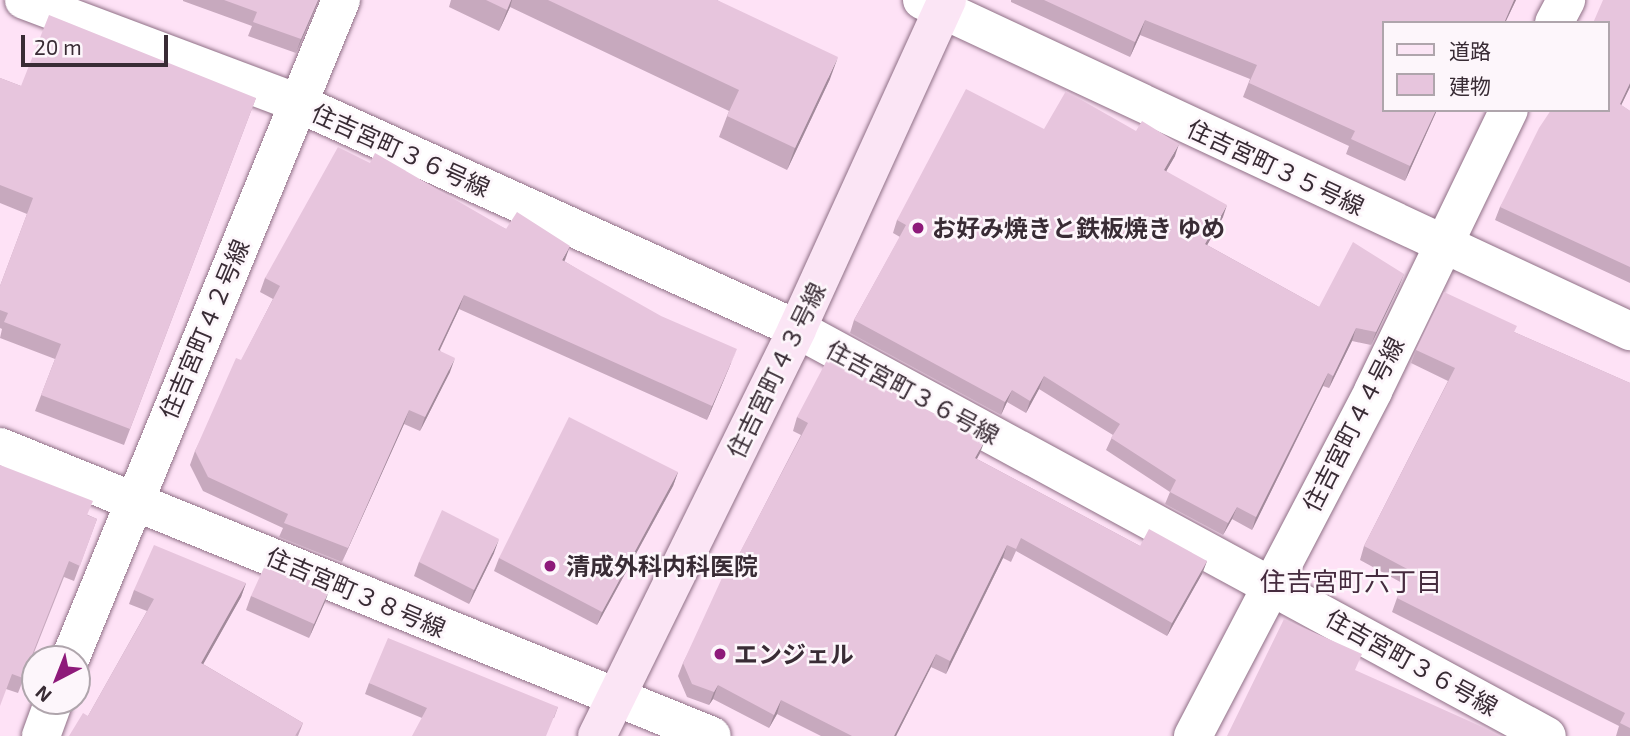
<!DOCTYPE html>
<meta charset="utf-8">
<style>
body{margin:0}
#map{position:relative;width:1630px;height:736px;overflow:hidden;background:#fee2f6;font-family:"Exo 2","Noto Sans JP",sans-serif}
div>[style]{position:absolute}
[style*='--x']{left:calc(var(--x)*1px);top:calc(var(--y)*1px);width:calc(var(--w)*1px);rotate:calc(var(--a)*1deg)}
.roads{filter:drop-shadow(0 0 2px #8f7086) drop-shadow(0 0 2px #8f7086)}
.street>*{height:38px;margin:-19px;padding:0 19px;transform-origin:19px;border-radius:19px;background:#fff}
.secondary>*{height:38px;margin:-19px;padding:0 19px;transform-origin:19px;border-radius:19px;background:#fbe5f5}
.wall>*{inset:0;background:#c7a9be}
.shaded-wall>*{inset:0;background:#a28a9b}
.building>*{inset:0;background:#e7c5dd}
.dots>*{width:19px;height:19px;translate:-50% -50%;box-sizing:border-box;border:4px solid #fdf6fb;border-radius:50%}
span{translate:-50% -50%;white-space:nowrap;text-align:center;line-height:1.15;-webkit-text-stroke:5px #fdf6fb;paint-order:stroke}
.street-label{font-size:24px;color:#392c35}
.poi-label{font-size:24px;color:#392c35;font-weight:700}
.left{translate:0 -50%;text-align:left}
.neighbourhood-label{font-size:26px;color:#452b3e}
.legend{position:absolute;left:1382px;top:21px;width:228px;height:91px;box-sizing:border-box;background:#fdf6fb;border:2px solid #afa5ac;margin:0;padding:9px 12px;list-style:none;font-size:21px;color:#392c35}
.legend li{display:flex;align-items:center;gap:14px;height:35px}
.legend b{width:35px;border:2px solid #afa5ac}
.north{position:absolute;left:21px;top:645px;width:70px;height:70px;box-sizing:border-box;background:#fdf6fb;border:2px solid #afa5ac;border-radius:50%;rotate:222deg;font-size:19px;font-weight:700;line-height:28px;text-align:center;color:#392c35}
.north::after{content:'';display:block;margin:auto;width:24px;height:32px;background:#8e1a7a;clip-path:polygon(50% 0,100% 100%,50% 72%,0 100%)}
.scale{position:absolute;left:21px;top:35px;width:147px;height:32px;box-sizing:border-box;border:4px solid #392c35;border-top:0;padding-left:9px;font-size:21px;line-height:24px;white-space:nowrap;color:#392c35;-webkit-text-stroke:5px #fdf6fb;paint-order:stroke}
</style>
<div id="map">
<div class="roads">
<div class="street">
<i style="--x:24;--y:0;--w:295;--a:20.6"></i>
<i style="--x:300;--y:104;--w:546;--a:24.36"></i>
<i style="--x:797;--y:329;--w:853;--a:28.49"></i>
<i style="--x:922;--y:0;--w:782;--a:25.06"></i>
<i style="--x:1554;--y:23;--w:26;--a:-62"></i>
<i style="--x:0;--y:447;--w:768;--a:22.09"></i>
<i style="--x:70;--y:659;--w:713;--a:-67.65"></i>
<i style="--x:41;--y:736;--w:37;--a:-70"></i>
<i style="--x:1193;--y:736;--w:389;--a:-62.4"></i>
<i style="--x:1373;--y:391;--w:312;--a:-64.2"></i>
</div>
<div class="secondary">
<i style="--x:597;--y:736;--w:453;--a:-63.8"></i>
<i style="--x:797;--y:329;--w:362;--a:-65.5"></i>
</div>
</div>
<div class="wall">
<i style="clip-path:polygon(183px 0,319px 0,296px 53px,248px 36px,252px 26px,183px 1px)"></i>
<i style="clip-path:polygon(451px 0,717px 0,830px 79px,787px 170px,719px 137px,729px 111px,510px 7px,499px 31px,449px 7px)"></i>
<i style="clip-path:polygon(1011px 0,1516px 0,1505px 23px,1383px 23px,1383px 110px,1437px 110px,1405px 181px,1346px 154px,1349px 146px,1243px 97px,1250px 79px,1140px 35px,1130px 57px,1011px 2px)"></i>
<i style="clip-path:polygon(1630px 0,1630px 87px,1621px 105px,1630px 111px,1630px 283px,1495px 220px,1500px 207px)"></i>
<i style="clip-path:polygon(0 78px,21px 86px,256px 98px,124px 445px,35px 411px,55px 359px,0 338px,2px 329px,0 328px,0 286px,27px 214px,0 203px)"></i>
<i style="clip-path:polygon(1044px 129px,1175px 156px,1166px 171px,1223px 217px,1207px 245px,1319px 307px,1404px 274px,1399px 286px,1371px 345px,1352px 341px,1329px 388px,1323px 386px,1252px 530px,1232px 519px,1223px 535px,1165px 504px,1170px 492px,1106px 450px,1113px 435px,1039px 389px,1026px 413px,1007px 402px,1001px 415px,850px 333px,854px 320px,900px 237px,893px 233px,897px 220px)"></i>
<i style="clip-path:polygon(370px 163px,506px 229px,564px 261px,731px 363px,707px 420px,459px 309px,440px 350px,450px 372px,420px 431px,404px 424px,342px 562px,279px 537px,283px 528px,203px 491px,190px 465px,195px 451px,273px 299px,260px 292px,265px 278px)"></i>
<i style="clip-path:polygon(1514px 332px,1630px 383px,1630px 736px,1616px 736px,1619px 726px,1392px 612px,1397px 598px,1404px 584px,1360px 560px,1364px 546px,1448px 381px,1411px 363px,1416px 350px)"></i>
<i style="clip-path:polygon(797px 417px,980px 453px,977px 459px,1140px 546px,1207px 561px,1202px 574px,1167px 636px,1016px 551px,1011px 562px,1003px 558px,946px 674px,931px 667px,896px 736px,821px 736px,777px 714px,769px 728px,713px 699px,709px 705px,687px 697px,678px 676px,683px 663px,801px 435px,793px 431px)"></i>
<i style="clip-path:polygon(0 465px,88px 515px,97px 519px,74px 581px,64px 577px,18px 693px,6px 689px)"></i>
<i style="clip-path:polygon(678px 472px,673px 486px,597px 625px,494px 571px,499px 558px)"></i>
<i style="clip-path:polygon(494px 553px,469px 604px,414px 576px,419px 562px)"></i>
<i style="clip-path:polygon(246px 583px,241px 597px,203px 664px,303px 723px,298px 736px,88px 716px,147px 611px,129px 604px,134px 590px)"></i>
<i style="clip-path:polygon(251px 596px,325px 602px,309px 638px,246px 610px)"></i>
<i style="clip-path:polygon(369px 683px,558px 707px,554px 718px,422px 718px,365px 694px)"></i>
</div>
<div class="shaded-wall">
<i style="clip-path:polygon(318px 0,319px 0,296px 53px,301px 39px)"></i>
<i style="clip-path:polygon(511px 0,512px 0,510px 7px,499px 31px)"></i>
<i style="clip-path:polygon(1514px 0,1516px 0,1505px 23px,1504px 23px)"></i>
<i style="clip-path:polygon(1145px 20px,1140px 35px,1130px 57px,1135px 42px)"></i>
<i style="clip-path:polygon(838px 57px,830px 79px,787px 170px,795px 148px)"></i>
<i style="clip-path:polygon(1630px 83px,1630px 87px,1615px 118px,1620px 104px)"></i>
<i style="clip-path:polygon(1436px 110px,1437px 110px,1405px 181px,1410px 166px)"></i>
<i style="clip-path:polygon(1179px 144px,1175px 156px,1160px 182px,1164px 170px)"></i>
<i style="clip-path:polygon(1227px 205px,1223px 217px,1201px 256px,1205px 244px)"></i>
<i style="clip-path:polygon(570px 246px,565px 260px,557px 274px,562px 260px)"></i>
<i style="clip-path:polygon(1404px 274px,1399px 286px,1371px 345px,1376px 332px)"></i>
<i style="clip-path:polygon(464px 295px,459px 309px,433px 364px,438px 350px)"></i>
<i style="clip-path:polygon(1356px 328px,1352px 341px,1329px 388px,1333px 376px)"></i>
<i style="clip-path:polygon(737px 349px,731px 363px,707px 420px,712px 406px)"></i>
<i style="clip-path:polygon(455px 358px,450px 372px,420px 431px,425px 417px)"></i>
<i style="clip-path:polygon(1328px 373px,1323px 386px,1252px 530px,1256px 517px)"></i>
<i style="clip-path:polygon(1044px 376px,1039px 389px,1026px 413px,1030px 401px)"></i>
<i style="clip-path:polygon(1012px 390px,1007px 402px,1001px 415px,1005px 402px)"></i>
<i style="clip-path:polygon(409px 410px,404px 424px,342px 562px,348px 548px)"></i>
<i style="clip-path:polygon(985px 440px,980px 453px,970px 471px,975px 458px)"></i>
<i style="clip-path:polygon(678px 472px,673px 486px,597px 625px,602px 612px)"></i>
<i style="clip-path:polygon(1237px 507px,1232px 519px,1223px 535px,1228px 523px)"></i>
<i style="clip-path:polygon(499px 539px,494px 553px,469px 604px,474px 590px)"></i>
<i style="clip-path:polygon(1007px 545px,1003px 558px,946px 674px,950px 661px)"></i>
<i style="clip-path:polygon(1207px 561px,1202px 574px,1167px 636px,1172px 623px)"></i>
<i style="clip-path:polygon(246px 583px,241px 597px,196px 677px,201px 663px)"></i>
<i style="clip-path:polygon(330px 588px,325px 602px,309px 638px,314px 624px)"></i>
<i style="clip-path:polygon(936px 654px,931px 667px,896px 736px,894px 736px)"></i>
<i style="clip-path:polygon(718px 685px,713px 699px,709px 705px,714px 692px)"></i>
<i style="clip-path:polygon(781px 700px,777px 714px,769px 728px,774px 715px)"></i>
</div>
<div class="building">
<i style="clip-path:polygon(224px 0,318px 0,301px 39px,253px 22px,257px 12px)"></i>
<i style="clip-path:polygon(486px 0,511px 0,507px 10px)"></i>
<i style="clip-path:polygon(548px 0,717px 0,838px 57px,795px 148px,727px 116px,739px 90px)"></i>
<i style="clip-path:polygon(1044px 0,1514px 0,1504px 23px,1383px 23px,1383px 110px,1436px 110px,1410px 166px,1351px 139px,1355px 131px,1249px 83px,1257px 65px,1145px 20px,1135px 42px)"></i>
<i style="clip-path:polygon(1603px 0,1630px 0,1630px 83px,1620px 104px,1630px 111px,1630px 267px,1500px 207px,1539px 128px,1551px 110px,1607px 110px,1607px 23px,1593px 23px)"></i>
<i style="clip-path:polygon(49px 15px,256px 98px,130px 429px,41px 395px,61px 344px,4px 322px,8px 313px,0 310px,0 286px,33px 198px,0 185px,0 78px,21px 86px)"></i>
<i style="clip-path:polygon(966px 89px,1044px 129px,1066px 91px,1136px 131px,1142px 121px,1179px 144px,1164px 170px,1227px 205px,1205px 244px,1319px 307px,1353px 242px,1404px 274px,1376px 332px,1356px 328px,1333px 376px,1328px 373px,1256px 517px,1237px 507px,1228px 523px,1170px 492px,1176px 480px,1111px 438px,1120px 424px,1044px 376px,1030px 401px,1012px 390px,1005px 402px,854px 320px,906px 225px,897px 220px)"></i>
<i style="clip-path:polygon(338px 147px,370px 163px,375px 153px,506px 229px,517px 212px,570px 246px,562px 260px,661px 316px,737px 349px,712px 406px,464px 295px,438px 350px,455px 358px,425px 417px,409px 410px,348px 548px,284px 523px,288px 514px,208px 477px,195px 451px,236px 358px,241px 360px,280px 286px,265px 278px)"></i>
<i style="clip-path:polygon(1444px 292px,1517px 326px,1514px 332px,1630px 383px,1630px 728px,1620px 723px,1625px 713px,1397px 598px,1411px 571px,1364px 546px,1455px 368px,1416px 350px)"></i>
<i style="clip-path:polygon(828px 358px,985px 440px,975px 458px,1140px 546px,1149px 529px,1207px 561px,1172px 623px,1021px 538px,1016px 549px,1007px 545px,950px 661px,936px 654px,894px 736px,852px 736px,781px 700px,774px 715px,718px 685px,714px 692px,692px 684px,683px 663px,733px 554px,738px 556px,808px 423px,797px 417px)"></i>
<i style="clip-path:polygon(569px 417px,678px 472px,602px 612px,499px 558px)"></i>
<i style="clip-path:polygon(0 465px,93px 501px,87px 515px,97px 519px,80px 566px,69px 561px,23px 678px,12px 674px,0 706px)"></i>
<i style="clip-path:polygon(442px 510px,499px 539px,474px 590px,419px 562px)"></i>
<i style="clip-path:polygon(154px 545px,246px 583px,201px 663px,303px 723px,295px 736px,69px 736px,83px 713px,88px 716px,154px 599px,134px 590px)"></i>
<i style="clip-path:polygon(266px 563px,330px 588px,314px 624px,251px 596px)"></i>
<i style="clip-path:polygon(1284px 619px,1362px 654px,1355px 670px,1487px 729px,1500px 736px,1227px 736px)"></i>
<i style="clip-path:polygon(388px 638px,558px 707px,546px 736px,412px 736px,427px 708px,369px 683px)"></i>
</div>
<div class="dots">
<i style="left:918px;top:228px;background:#8e1a7a"></i>
<i style="left:550px;top:566px;background:#8e1a7a"></i>
<i style="left:720px;top:654px;background:#8e1a7a"></i>
</div>
<div class="street-label">
<span style="left:401px;top:150px;rotate:24deg">住吉宮町３６号線</span>
<span style="left:1276px;top:167px;rotate:25deg">住吉宮町３５号線</span>
<span style="left:204px;top:329px;rotate:-67deg">住吉宮町４２号線</span>
<span style="left:776px;top:370px;rotate:-64deg">住吉宮町４３号線</span>
<span style="left:913px;top:392px;rotate:28deg">住吉宮町３６号線</span>
<span style="left:1353px;top:424px;rotate:-63deg">住吉宮町４４号線</span>
<span style="left:356px;top:592px;rotate:23deg">住吉宮町３８号線</span>
<span style="left:1412px;top:662px;rotate:29deg">住吉宮町３６号線</span>
</div>
<div class="poi-label">
<span class="left" style="left:932px;top:228px">お好み焼きと鉄板焼き ゆめ</span>
<span class="left" style="left:566px;top:566px">清成外科内科医院</span>
<span class="left" style="left:734px;top:654px">エンジェル</span>
</div>
<div class="neighbourhood-label">
<span style="left:1351px;top:581px">住吉宮町六丁目</span>
</div>
<ul class="legend">
<li><b style="height:9px;background:#fbe5f5"></b>道路</li>
<li><b style="height:19px;background:#e7c5dd"></b>建物</li>
</ul>
<div class="north">N</div>
<div class="scale">20 m</div>
</div>
